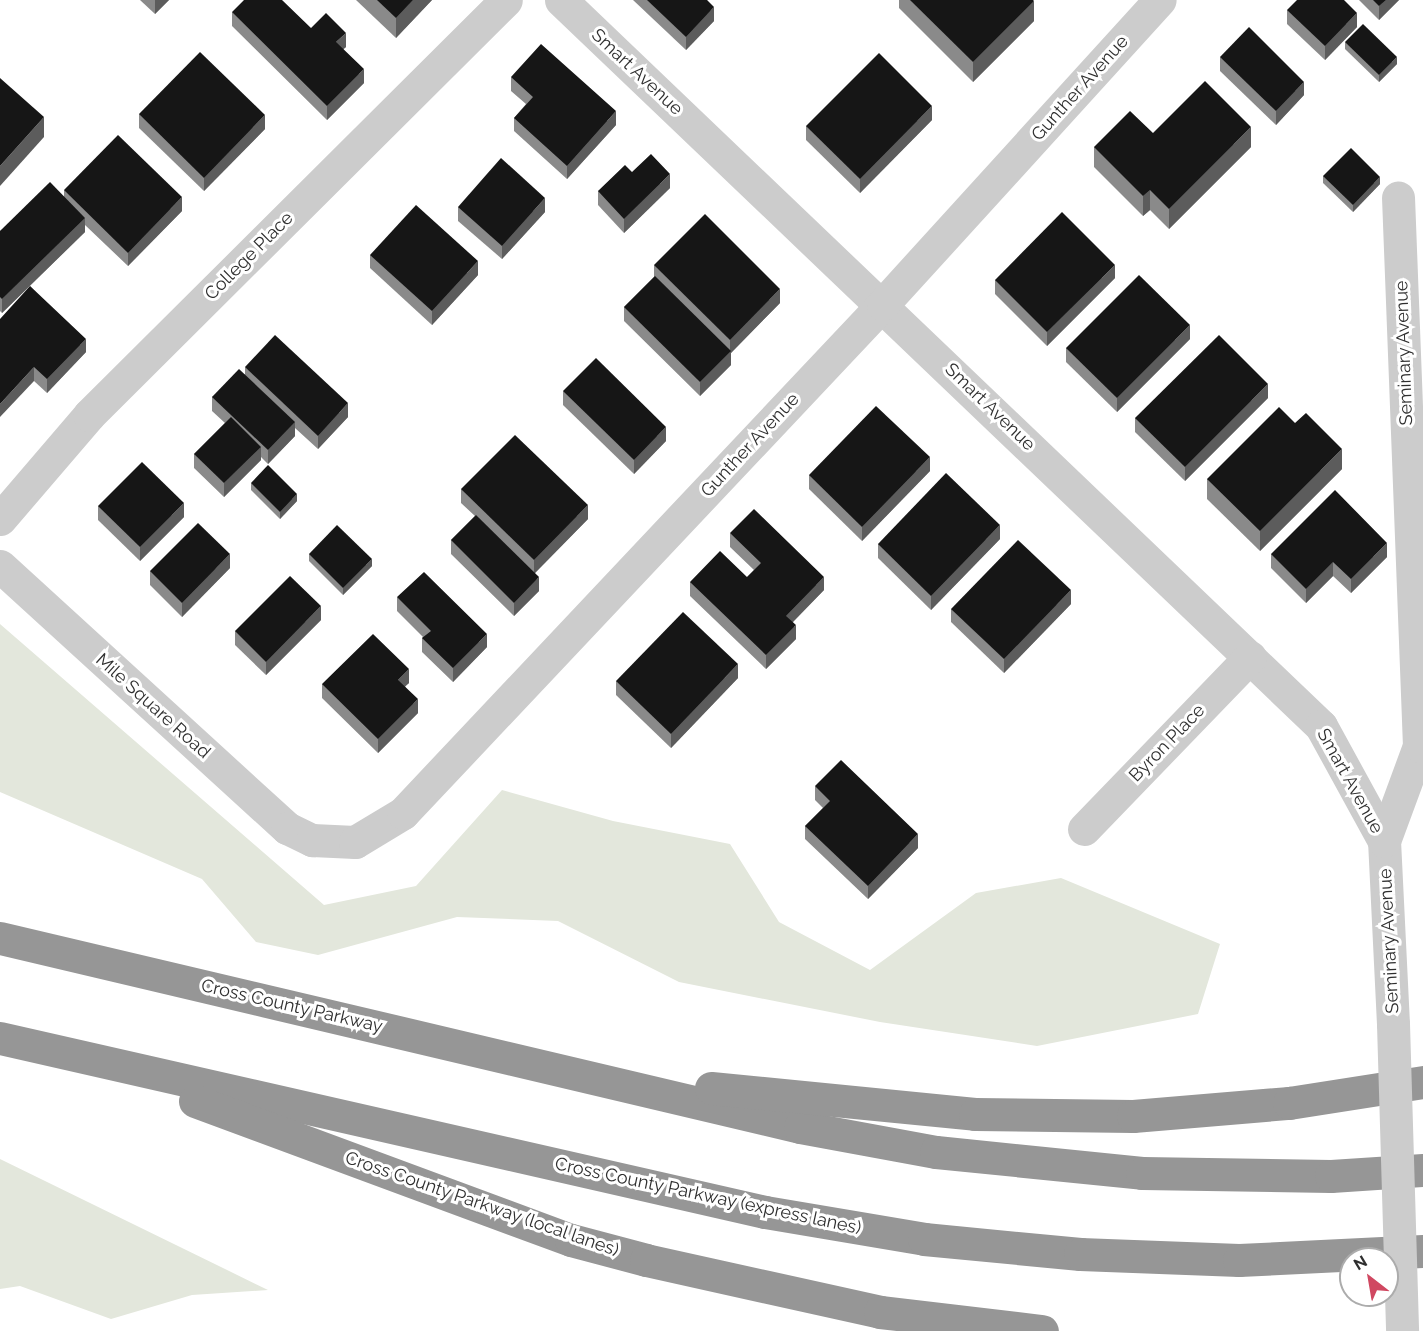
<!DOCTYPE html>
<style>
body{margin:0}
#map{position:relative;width:1423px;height:1331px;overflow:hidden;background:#fff;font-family:Raleway,sans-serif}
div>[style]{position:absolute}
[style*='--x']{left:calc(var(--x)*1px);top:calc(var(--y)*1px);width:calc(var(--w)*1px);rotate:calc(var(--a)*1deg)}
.green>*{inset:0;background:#e3e7dc}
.minor>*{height:33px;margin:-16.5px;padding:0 16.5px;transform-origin:16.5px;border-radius:16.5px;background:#ccc}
.highway>*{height:33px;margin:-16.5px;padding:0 16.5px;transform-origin:16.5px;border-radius:16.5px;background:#969696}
.minor-bridge>*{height:33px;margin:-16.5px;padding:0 16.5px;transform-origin:16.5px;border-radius:16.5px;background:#ccc}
.wall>*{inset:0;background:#8a8a8a}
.shaded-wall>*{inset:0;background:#5c5c5c}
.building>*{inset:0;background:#161616}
span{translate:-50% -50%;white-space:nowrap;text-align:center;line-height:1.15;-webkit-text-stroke:6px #fff;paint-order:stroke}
.street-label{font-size:18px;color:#2f2f2f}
.north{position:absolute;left:1339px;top:1247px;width:60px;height:60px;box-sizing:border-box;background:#fff;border:2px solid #acacac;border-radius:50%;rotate:329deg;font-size:16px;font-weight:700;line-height:24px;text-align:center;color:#2f2f2f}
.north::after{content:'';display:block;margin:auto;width:21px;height:27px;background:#d04861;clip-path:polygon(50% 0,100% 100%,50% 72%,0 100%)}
</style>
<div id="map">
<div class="green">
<i style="clip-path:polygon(0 624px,324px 905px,416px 886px,502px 790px,613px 821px,730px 844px,779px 922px,870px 970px,976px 893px,1061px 878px,1220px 944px,1198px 1014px,1037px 1046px,880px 1022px,679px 982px,558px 921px,457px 917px,318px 955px,256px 942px,202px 879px,0 792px)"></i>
<i style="clip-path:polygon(0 1159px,268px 1290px,192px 1295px,111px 1319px,20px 1286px,0 1289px)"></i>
</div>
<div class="minor">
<i style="--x:561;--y:0;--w:1051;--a:43.69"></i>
<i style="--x:1321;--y:726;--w:131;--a:61.3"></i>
<i style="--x:0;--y:519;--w:137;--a:-49.4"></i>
<i style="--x:89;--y:415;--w:588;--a:-44.86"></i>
<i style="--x:0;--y:566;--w:389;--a:42.4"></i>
<i style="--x:287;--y:828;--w:28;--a:26"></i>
<i style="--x:312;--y:840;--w:43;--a:2.7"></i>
<i style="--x:355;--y:842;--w:56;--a:-31.1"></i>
<i style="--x:403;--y:813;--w:700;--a:-46.68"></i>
<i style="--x:883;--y:304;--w:411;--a:-47.7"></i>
<i style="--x:1084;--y:829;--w:239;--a:-46"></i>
<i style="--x:1393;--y:1024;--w:183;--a:-92.8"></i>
<i style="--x:1384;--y:841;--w:101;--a:-69.8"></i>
<i style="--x:1419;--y:746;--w:549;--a:-92.19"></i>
</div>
<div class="highway">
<i style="--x:0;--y:938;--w:822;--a:13.29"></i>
<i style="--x:800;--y:1127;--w:138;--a:10.4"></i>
<i style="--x:936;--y:1152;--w:207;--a:5.8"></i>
<i style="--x:1142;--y:1173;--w:189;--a:0.9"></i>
<i style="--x:1331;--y:1176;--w:92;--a:-3.7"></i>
<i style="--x:0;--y:1038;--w:785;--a:12.81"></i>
<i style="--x:765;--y:1212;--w:161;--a:9.6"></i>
<i style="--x:924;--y:1239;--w:157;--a:5.5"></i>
<i style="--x:1080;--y:1254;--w:159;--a:2.2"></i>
<i style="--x:1239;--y:1260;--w:184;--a:-2.8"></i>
<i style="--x:711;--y:1088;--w:265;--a:5.6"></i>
<i style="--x:975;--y:1114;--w:158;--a:0.7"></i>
<i style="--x:1133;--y:1116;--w:157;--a:-4.8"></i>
<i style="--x:1289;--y:1103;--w:136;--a:-8.9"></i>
<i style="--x:195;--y:1101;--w:401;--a:20.3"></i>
<i style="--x:571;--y:1240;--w:78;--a:14.9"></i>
<i style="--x:646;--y:1260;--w:240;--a:12.5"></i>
<i style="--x:880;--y:1312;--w:163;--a:6.7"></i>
</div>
<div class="minor-bridge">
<i style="--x:1393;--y:1024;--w:307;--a:88.3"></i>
</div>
<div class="wall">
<i style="clip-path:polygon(140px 0,169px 0,155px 14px)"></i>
<i style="clip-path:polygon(356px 0,432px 0,396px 38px)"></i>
<i style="clip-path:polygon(633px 0,707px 0,714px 21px,686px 50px)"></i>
<i style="clip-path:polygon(899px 0,1033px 0,1034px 21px,973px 82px,899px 8px)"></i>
<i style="clip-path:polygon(1359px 0,1399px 0,1379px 20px)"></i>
<i style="clip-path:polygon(1287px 10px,1357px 27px,1325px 60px,1287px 24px)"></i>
<i style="clip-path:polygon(232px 12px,311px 28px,346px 47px,343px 49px,364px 83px,327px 120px,232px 26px)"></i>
<i style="clip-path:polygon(1345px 42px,1397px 64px,1379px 82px,1345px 49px)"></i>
<i style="clip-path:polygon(1220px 57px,1304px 95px,1276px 125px,1220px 71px)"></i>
<i style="clip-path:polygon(511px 77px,616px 125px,567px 179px,514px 131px,514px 118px,526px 104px,511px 91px)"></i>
<i style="clip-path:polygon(139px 114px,265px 129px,204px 191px,139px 128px)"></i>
<i style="clip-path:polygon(932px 120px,860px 193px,806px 140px,806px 126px)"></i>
<i style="clip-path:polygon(1153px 133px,1251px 147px,1169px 229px,1150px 210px,1143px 216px,1094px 167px,1094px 147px)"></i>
<i style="clip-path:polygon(632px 172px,670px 188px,624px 233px,598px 205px,598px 191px)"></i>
<i style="clip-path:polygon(1323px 176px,1380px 184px,1353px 212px,1323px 183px)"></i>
<i style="clip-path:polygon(64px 190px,182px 211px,128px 266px,85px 225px,85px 232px,2px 313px,0 311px,0 231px,64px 197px)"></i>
<i style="clip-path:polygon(458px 207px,545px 212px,502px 259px,458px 221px)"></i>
<i style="clip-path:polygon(370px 255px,478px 275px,432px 325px,370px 268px)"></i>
<i style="clip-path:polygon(654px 265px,780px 303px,731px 353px,731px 365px,700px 396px,624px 321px,624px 307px,654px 277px)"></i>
<i style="clip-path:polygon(1115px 278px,1047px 346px,995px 294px,995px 280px)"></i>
<i style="clip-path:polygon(30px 286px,86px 352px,47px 393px,34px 381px)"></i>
<i style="clip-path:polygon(1190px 339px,1117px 412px,1066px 362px,1066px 348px)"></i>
<i style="clip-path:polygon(245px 367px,348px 417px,318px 449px,295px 428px,295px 436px,268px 464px,261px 457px,261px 460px,224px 497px,194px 468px,194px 454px,225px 423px,212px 411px,212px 397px,245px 374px)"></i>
<i style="clip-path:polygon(563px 391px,666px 441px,634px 474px,563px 405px)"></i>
<i style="clip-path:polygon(1268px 398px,1185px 481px,1135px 432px,1135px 418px)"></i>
<i style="clip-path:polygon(1342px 469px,1260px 551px,1207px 499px,1207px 479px)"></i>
<i style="clip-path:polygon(930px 471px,862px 541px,809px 489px,809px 475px)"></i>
<i style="clip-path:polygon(251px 483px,297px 501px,280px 519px,251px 490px)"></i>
<i style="clip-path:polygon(461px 489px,588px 519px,535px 573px,539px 591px,514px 616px,451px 554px,451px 540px,475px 516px,461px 503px)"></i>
<i style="clip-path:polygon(98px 506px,184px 517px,140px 561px,98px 520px)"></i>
<i style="clip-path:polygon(730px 533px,824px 590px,793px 622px,796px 639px,766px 669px,690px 596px,690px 582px,747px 577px,754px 570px,730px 547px)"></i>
<i style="clip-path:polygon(1000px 539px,931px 610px,878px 558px,878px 544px)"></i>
<i style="clip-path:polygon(309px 554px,372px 566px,343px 595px,309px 561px)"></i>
<i style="clip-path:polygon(1271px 554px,1387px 557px,1351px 593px,1333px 576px,1306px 603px,1271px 568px)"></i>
<i style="clip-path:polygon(230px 568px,182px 617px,150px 585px,150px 571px)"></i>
<i style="clip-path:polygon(397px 597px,487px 647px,453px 682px,422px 652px,422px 638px,423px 637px,397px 611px)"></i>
<i style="clip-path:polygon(1071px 604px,1004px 673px,951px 622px,951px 609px)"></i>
<i style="clip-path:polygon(321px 620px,266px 675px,235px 645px,235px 631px)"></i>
<i style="clip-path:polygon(738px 678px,671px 748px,616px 695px,616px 681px)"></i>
<i style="clip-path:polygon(409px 683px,405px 686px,418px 713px,378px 753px,322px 698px,322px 684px)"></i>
<i style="clip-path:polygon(815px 786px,918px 848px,868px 899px,805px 839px,805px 826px,823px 808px,815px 800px)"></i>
</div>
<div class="shaded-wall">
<i style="clip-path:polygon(155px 0,169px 0,155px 14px)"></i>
<i style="clip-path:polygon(413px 0,432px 0,396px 38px,396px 18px)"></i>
<i style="clip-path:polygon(1386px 0,1399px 0,1379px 20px,1379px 6px)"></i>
<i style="clip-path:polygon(1034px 1px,1034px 21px,973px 82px,973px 62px)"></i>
<i style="clip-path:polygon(714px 7px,714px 21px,686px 50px,686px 37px)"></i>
<i style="clip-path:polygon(1357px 13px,1357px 27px,1325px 60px,1325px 46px)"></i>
<i style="clip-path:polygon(346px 33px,346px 47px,336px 56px,336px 42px)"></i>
<i style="clip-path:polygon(1397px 57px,1397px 64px,1379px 82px,1379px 75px)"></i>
<i style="clip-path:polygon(364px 69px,364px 83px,327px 120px,327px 106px)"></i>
<i style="clip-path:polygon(1304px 82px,1304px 95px,1276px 125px,1276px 111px)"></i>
<i style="clip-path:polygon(932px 106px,932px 120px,860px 193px,860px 179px)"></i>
<i style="clip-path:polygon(616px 111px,616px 125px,567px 179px,567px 166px)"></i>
<i style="clip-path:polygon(265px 115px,265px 129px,204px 191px,204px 178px)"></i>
<i style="clip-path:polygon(44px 117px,44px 137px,0 186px,0 166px)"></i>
<i style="clip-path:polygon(1251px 127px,1251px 147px,1169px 229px,1169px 209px)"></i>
<i style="clip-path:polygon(670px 174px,670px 188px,624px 233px,624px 219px)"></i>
<i style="clip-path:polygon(1380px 177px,1380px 184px,1353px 212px,1353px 205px)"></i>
<i style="clip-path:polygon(1150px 190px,1150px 210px,1143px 216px,1143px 196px)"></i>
<i style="clip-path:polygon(182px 197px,182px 211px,128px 266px,128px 253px)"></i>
<i style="clip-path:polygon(545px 198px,545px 212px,502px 259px,502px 246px)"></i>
<i style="clip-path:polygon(85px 218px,85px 232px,2px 313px,2px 299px)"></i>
<i style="clip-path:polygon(478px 261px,478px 275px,432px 325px,432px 311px)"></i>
<i style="clip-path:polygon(1115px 265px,1115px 278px,1047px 346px,1047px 332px)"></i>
<i style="clip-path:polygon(780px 289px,780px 303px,731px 353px,731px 365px,700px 396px,700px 382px,730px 352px,730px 340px)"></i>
<i style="clip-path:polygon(1190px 325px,1190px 339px,1117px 412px,1117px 398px)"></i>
<i style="clip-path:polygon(86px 339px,86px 352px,47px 393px,47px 379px)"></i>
<i style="clip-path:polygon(34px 367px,34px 381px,0 417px,0 404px)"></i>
<i style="clip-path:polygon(1268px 384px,1268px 398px,1185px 481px,1185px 467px)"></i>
<i style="clip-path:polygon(348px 403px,348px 417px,318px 449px,318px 436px)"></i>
<i style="clip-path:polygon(295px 422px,295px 436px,268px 464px,268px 450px)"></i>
<i style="clip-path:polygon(666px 427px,666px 441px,634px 474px,634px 460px)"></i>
<i style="clip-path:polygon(261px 447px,261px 460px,224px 497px,224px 483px)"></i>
<i style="clip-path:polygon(1342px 449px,1342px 469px,1260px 551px,1260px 531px)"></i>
<i style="clip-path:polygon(930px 457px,930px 471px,862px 541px,862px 527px)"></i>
<i style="clip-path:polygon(297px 494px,297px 501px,280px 519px,280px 512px)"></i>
<i style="clip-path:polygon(184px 503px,184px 517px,140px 561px,140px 547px)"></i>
<i style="clip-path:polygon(588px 505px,588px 519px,534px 574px,534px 560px)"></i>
<i style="clip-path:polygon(1000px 525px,1000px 539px,931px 610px,931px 596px)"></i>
<i style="clip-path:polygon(1387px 543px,1387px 557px,1351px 593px,1351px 579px)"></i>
<i style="clip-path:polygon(230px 554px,230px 568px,182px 617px,182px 603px)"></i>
<i style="clip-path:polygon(372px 559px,372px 566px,343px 595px,343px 588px)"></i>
<i style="clip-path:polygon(1333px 562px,1333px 576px,1306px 603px,1306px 589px)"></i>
<i style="clip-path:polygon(539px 577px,539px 591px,514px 616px,514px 603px)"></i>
<i style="clip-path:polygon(824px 577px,824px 590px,786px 629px,786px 616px)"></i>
<i style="clip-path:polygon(1071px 590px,1071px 604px,1004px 673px,1004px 659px)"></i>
<i style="clip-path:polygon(321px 606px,321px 620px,266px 675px,266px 662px)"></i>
<i style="clip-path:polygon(796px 625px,796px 639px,766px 669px,766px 655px)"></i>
<i style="clip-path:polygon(487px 634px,487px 647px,453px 682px,453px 668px)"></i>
<i style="clip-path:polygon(738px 664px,738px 678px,671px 748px,671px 734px)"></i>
<i style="clip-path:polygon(409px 669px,409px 683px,398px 693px,398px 680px)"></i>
<i style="clip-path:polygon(418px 699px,418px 713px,378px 753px,378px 739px)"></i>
<i style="clip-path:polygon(918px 834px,918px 848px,868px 899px,868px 886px)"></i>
</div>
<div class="building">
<i style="clip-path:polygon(244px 0,282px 0,311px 28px,326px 13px,346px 33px,336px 42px,364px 69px,327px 106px,232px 12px)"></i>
<i style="clip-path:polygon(377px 0,413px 0,396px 18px)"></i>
<i style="clip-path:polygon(647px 0,707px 0,714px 7px,686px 37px)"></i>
<i style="clip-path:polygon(910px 0,1033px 0,1034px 1px,973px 62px)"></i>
<i style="clip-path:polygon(1297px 0,1344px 0,1357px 13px,1325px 46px,1287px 10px)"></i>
<i style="clip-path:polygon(1373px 0,1386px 0,1379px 6px)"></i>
<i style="clip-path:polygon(1363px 24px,1397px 57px,1379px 75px,1345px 42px)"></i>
<i style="clip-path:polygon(1249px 27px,1304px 82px,1276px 111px,1220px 57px)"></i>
<i style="clip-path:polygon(541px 44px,616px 111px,567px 166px,514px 118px,533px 97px,511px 77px)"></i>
<i style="clip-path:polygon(200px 52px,265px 115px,204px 178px,139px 114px)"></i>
<i style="clip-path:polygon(879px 53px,932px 106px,860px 179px,806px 126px)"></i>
<i style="clip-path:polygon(0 78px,44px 117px,0 166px)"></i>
<i style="clip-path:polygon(1205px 81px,1251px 127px,1169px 209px,1150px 190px,1143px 196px,1094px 147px,1130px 111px,1153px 133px)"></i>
<i style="clip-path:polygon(118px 135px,182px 197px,128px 253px,64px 190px)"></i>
<i style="clip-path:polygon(1351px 148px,1380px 177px,1353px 205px,1323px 176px)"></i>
<i style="clip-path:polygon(651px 154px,670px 174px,624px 219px,598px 191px,625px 165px,632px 172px)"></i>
<i style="clip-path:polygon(501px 158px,545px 198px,502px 246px,458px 207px)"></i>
<i style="clip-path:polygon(50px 182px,85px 218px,2px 299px,0 297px,0 231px)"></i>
<i style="clip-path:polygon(416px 205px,478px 261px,432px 311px,370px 255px)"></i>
<i style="clip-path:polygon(1062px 212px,1115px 265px,1047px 332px,995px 280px)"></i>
<i style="clip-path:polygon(705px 214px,780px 289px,730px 340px,654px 265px)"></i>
<i style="clip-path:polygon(1139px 275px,1190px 325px,1117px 398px,1066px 348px)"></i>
<i style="clip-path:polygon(655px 276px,731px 351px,700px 382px,624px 307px)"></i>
<i style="clip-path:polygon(30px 286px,86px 339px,47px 379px,34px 367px,0 404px,0 319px)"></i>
<i style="clip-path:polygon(275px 335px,348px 403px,318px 436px,245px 367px)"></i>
<i style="clip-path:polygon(1219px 335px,1268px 384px,1185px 467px,1135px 418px)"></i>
<i style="clip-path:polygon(596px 358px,666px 427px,634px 460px,563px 391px)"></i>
<i style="clip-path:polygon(239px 369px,295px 422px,268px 450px,212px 397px)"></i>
<i style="clip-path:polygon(876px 406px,930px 457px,862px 527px,809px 475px)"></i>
<i style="clip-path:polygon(1279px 407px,1295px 423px,1306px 413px,1342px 449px,1260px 531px,1207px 479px)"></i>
<i style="clip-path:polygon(231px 417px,261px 447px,224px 483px,194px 454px)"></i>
<i style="clip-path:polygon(515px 435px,588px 505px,534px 560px,461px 489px)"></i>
<i style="clip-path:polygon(142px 462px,184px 503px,140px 547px,98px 506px)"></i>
<i style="clip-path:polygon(268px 465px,297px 494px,280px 512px,251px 483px)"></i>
<i style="clip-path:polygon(946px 473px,1000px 525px,931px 596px,878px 544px)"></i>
<i style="clip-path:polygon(1335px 490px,1387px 543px,1351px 579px,1333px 562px,1306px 589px,1271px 554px)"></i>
<i style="clip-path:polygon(754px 509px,824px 577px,786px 616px,796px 625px,766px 655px,690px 582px,720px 551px,747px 577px,761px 563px,730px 533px)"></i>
<i style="clip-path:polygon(476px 515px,539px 577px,514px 603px,451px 540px)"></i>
<i style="clip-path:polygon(198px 523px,230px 554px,182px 603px,150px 571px)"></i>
<i style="clip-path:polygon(337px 525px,372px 559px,343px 588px,309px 554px)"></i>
<i style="clip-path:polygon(1018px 540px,1071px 590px,1004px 659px,951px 609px)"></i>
<i style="clip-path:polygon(424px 572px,487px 634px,453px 668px,422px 638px,431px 631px,397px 597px)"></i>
<i style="clip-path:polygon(290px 576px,321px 606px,266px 662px,235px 631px)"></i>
<i style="clip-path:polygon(683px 612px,738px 664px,671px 734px,616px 681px)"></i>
<i style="clip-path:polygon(373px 634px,409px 669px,398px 680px,418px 699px,378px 739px,322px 684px)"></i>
<i style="clip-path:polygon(841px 760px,918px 834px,868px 886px,805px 826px,830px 801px,815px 786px)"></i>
</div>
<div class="street-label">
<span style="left:637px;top:72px;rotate:43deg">Smart Avenue</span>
<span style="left:1080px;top:88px;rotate:-48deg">Gunther Avenue</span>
<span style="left:249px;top:256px;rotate:-45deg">College Place</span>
<span style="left:1404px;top:353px;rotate:-92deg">Seminary Avenue</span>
<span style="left:990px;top:407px;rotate:44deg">Smart Avenue</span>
<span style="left:750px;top:445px;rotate:-47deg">Gunther Avenue</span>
<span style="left:153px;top:706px;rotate:42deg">Mile Square Road</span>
<span style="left:1167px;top:743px;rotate:-46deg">Byron Place</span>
<span style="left:1350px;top:781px;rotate:61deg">Smart Avenue</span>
<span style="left:1389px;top:941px;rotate:-93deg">Seminary Avenue</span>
<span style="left:292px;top:1006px;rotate:13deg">Cross County Parkway</span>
<span style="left:708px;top:1196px;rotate:12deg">Cross County Parkway (express lanes)</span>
<span style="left:482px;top:1204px;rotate:19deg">Cross County Parkway (local lanes)</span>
</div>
<div class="north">N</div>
</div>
